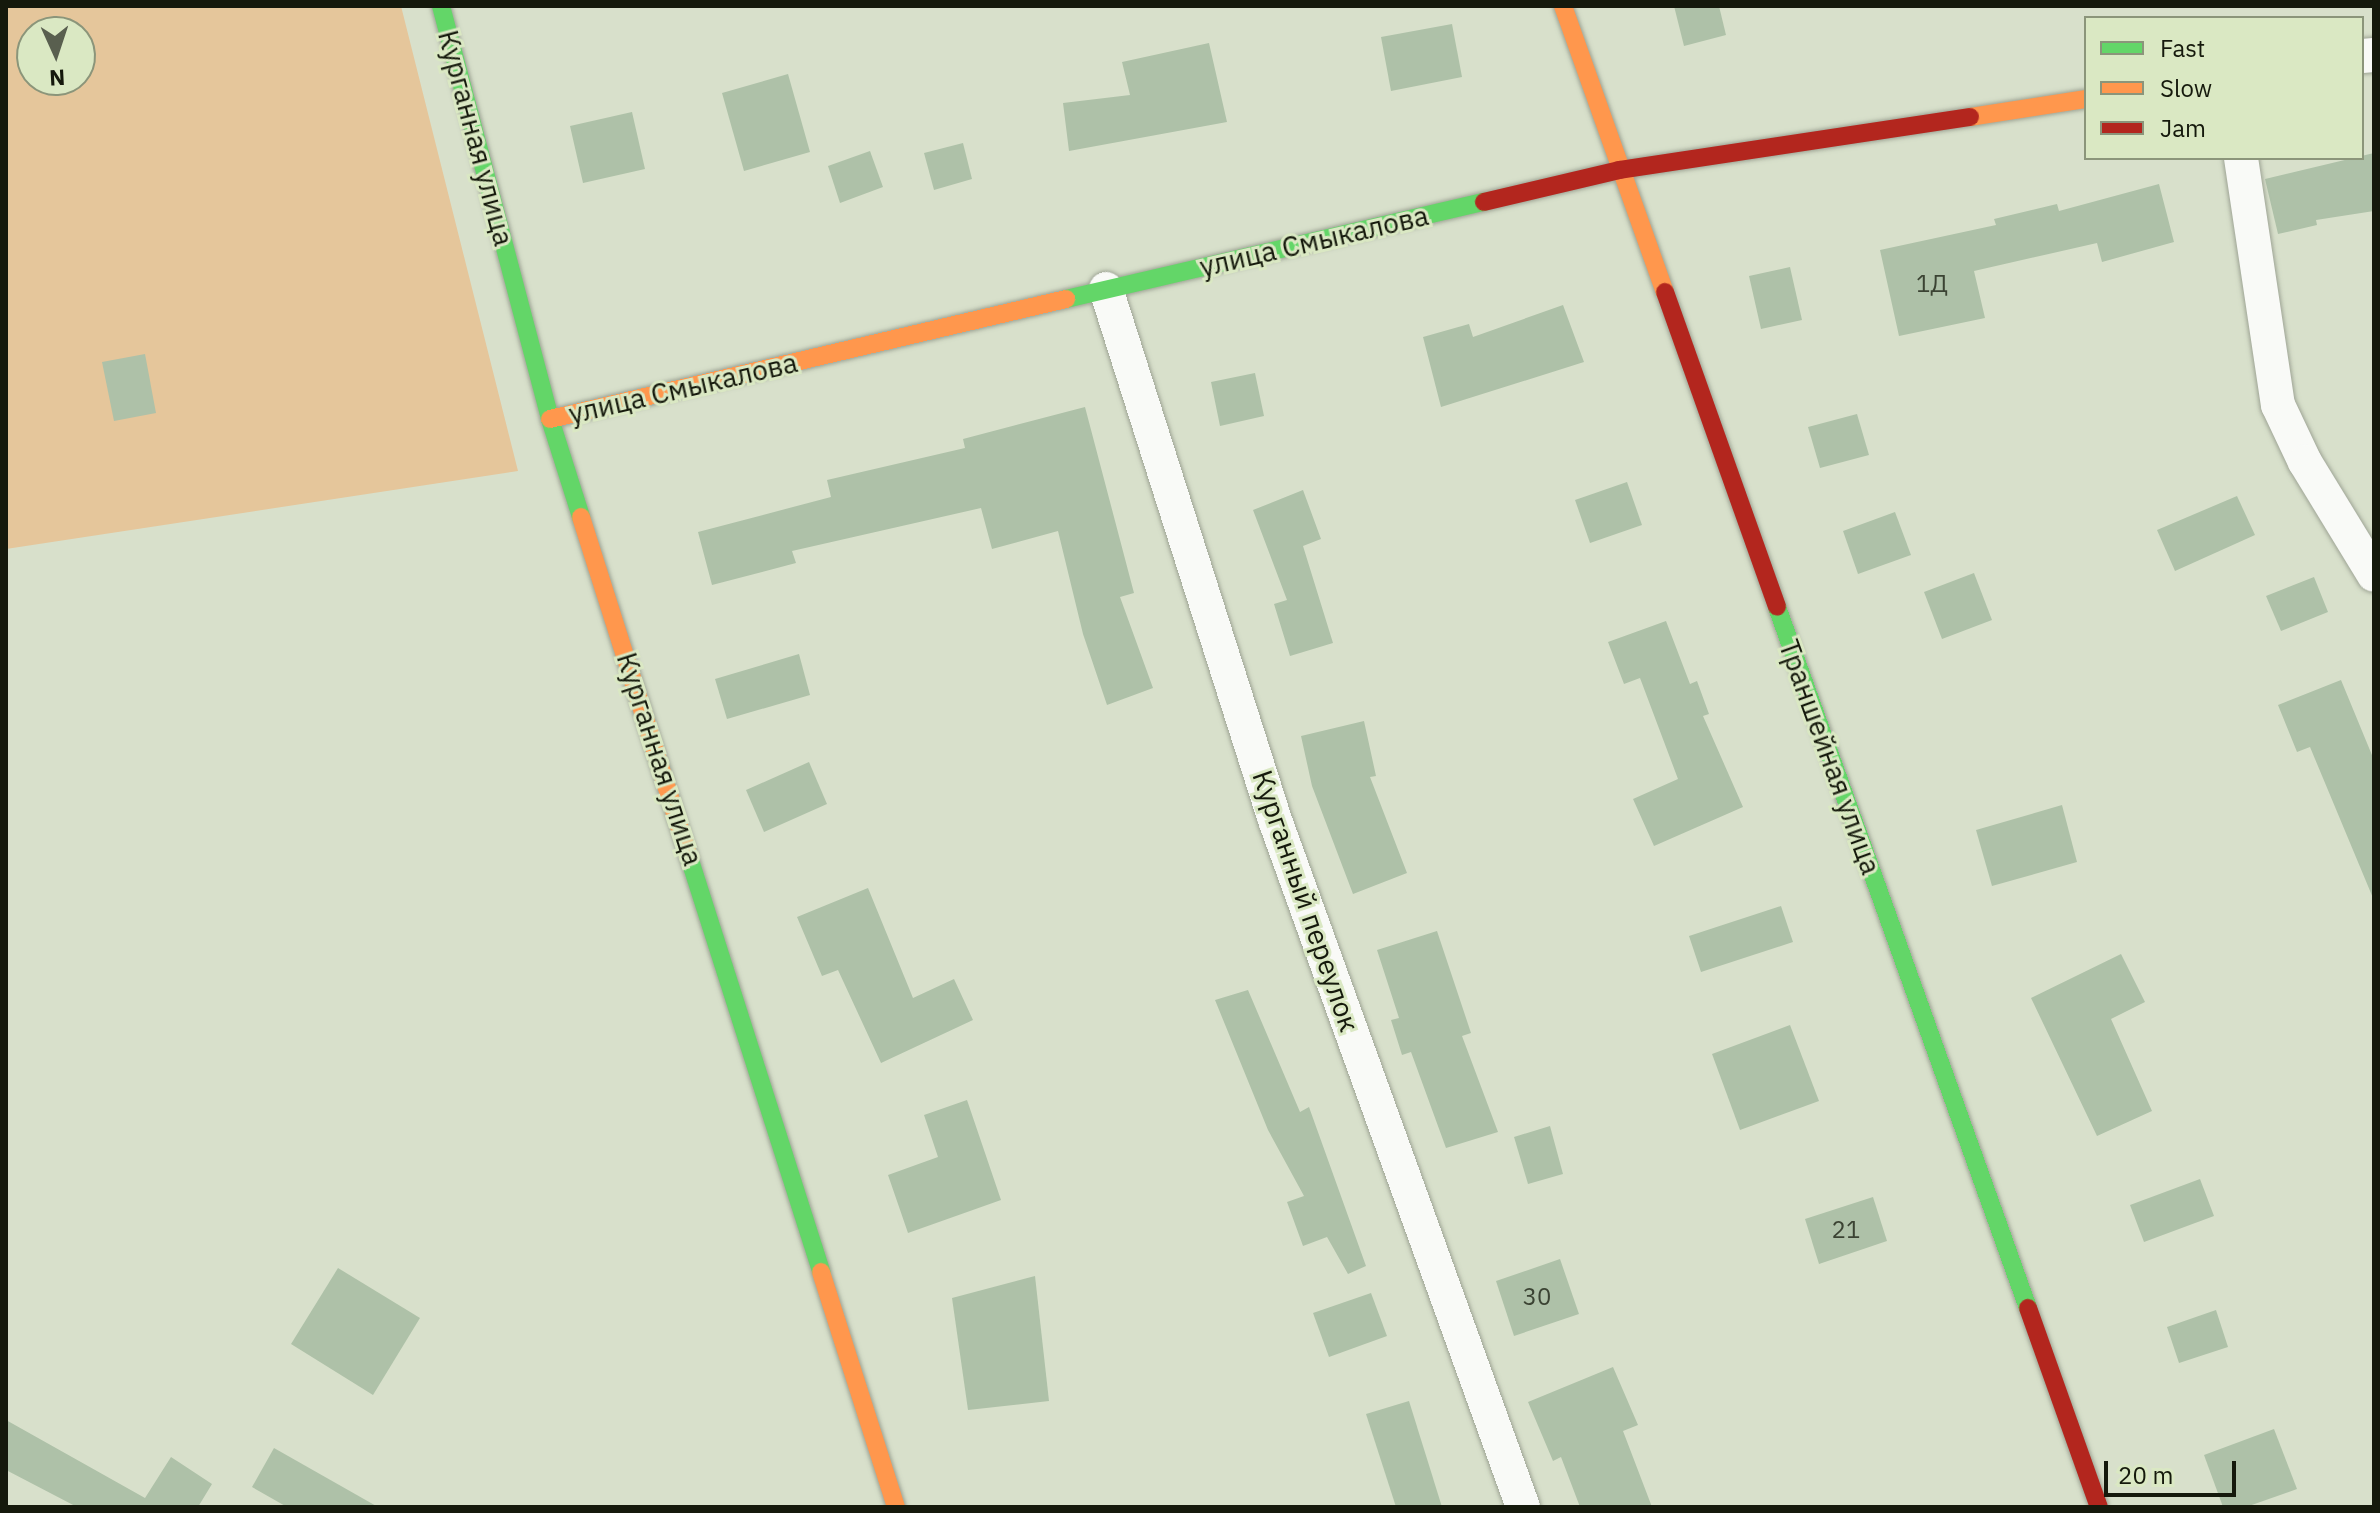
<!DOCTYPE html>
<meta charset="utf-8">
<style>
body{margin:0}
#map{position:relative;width:2380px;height:1513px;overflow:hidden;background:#d8e0cb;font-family:"IBM Plex Sans",sans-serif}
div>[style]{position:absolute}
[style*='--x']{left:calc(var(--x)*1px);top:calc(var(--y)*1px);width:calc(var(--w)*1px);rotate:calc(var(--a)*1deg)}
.green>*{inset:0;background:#e5c69b}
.building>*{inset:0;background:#aec1a8}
.roads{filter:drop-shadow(0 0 2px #9ea495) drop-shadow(0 0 2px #9ea495)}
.street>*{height:34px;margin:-17px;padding:0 17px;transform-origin:17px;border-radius:17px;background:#f9faf7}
.fast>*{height:18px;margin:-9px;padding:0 9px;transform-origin:9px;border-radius:9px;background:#63d668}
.slow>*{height:18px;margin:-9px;padding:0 9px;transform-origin:9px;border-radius:9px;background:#ff974d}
.jam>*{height:18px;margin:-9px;padding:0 9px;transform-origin:9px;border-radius:9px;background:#b3261e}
span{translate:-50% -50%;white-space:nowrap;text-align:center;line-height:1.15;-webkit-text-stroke:6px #dae8c3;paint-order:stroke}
.number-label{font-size:24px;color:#3b4333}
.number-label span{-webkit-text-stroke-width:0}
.street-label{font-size:28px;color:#15190c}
.frame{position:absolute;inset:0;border:8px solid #15190c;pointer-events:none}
.legend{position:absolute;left:2084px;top:16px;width:280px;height:144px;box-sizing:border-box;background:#dae8c3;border:2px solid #8b957a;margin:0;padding:10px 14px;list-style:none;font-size:24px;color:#15190c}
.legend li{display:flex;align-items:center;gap:16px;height:40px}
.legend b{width:40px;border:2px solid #8b957a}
.north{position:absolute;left:16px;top:16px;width:80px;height:80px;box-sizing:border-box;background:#dae8c3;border:2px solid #8b957a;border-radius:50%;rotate:177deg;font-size:22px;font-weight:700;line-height:32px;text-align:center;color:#15190c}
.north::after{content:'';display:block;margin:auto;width:28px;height:36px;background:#595f4f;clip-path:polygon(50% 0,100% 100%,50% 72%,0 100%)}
.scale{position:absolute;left:2104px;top:1461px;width:132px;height:36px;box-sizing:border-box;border:4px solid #15190c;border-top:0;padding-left:10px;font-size:24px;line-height:28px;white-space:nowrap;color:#15190c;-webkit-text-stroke:6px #dae8c3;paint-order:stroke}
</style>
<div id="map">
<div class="green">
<i style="clip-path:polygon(evenodd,6px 6px,401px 6px,518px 471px,6px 549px,6px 6px,32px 32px,80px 32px,80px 80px,32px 80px,32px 32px)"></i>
</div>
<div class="building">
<i style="clip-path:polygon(1674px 6px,1719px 6px,1726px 35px,1684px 46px)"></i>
<i style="clip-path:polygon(1452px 24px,1462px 77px,1391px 91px,1381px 37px)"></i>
<i style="clip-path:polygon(1209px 43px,1227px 122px,1069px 151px,1063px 103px,1130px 95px,1122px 62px)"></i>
<i style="clip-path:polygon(788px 74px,810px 152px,744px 171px,722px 93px)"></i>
<i style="clip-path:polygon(632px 112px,645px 169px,583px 183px,570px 126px)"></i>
<i style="clip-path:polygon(963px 143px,972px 179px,934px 190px,924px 153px)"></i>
<i style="clip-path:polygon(870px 151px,883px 187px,840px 203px,828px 166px)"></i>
<i style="clip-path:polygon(2374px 153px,2374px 211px,2316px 220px,2317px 225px,2278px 234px,2265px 179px)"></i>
<i style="clip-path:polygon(2159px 184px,2174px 242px,2102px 262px,2097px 243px,1974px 271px,1985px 318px,1899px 336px,1880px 250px,1996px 225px,1994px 219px,2057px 204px,2059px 211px)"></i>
<i style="clip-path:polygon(1790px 267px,1802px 320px,1761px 329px,1749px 276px)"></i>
<i style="clip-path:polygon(1563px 305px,1584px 362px,1441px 407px,1423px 337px,1469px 324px,1473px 337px)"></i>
<i style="clip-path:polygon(145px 354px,156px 413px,114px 421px,102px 362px)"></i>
<i style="clip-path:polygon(1255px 373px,1264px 416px,1220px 426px,1211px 382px)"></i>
<i style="clip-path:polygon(1085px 407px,1134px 593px,1120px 597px,1153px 688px,1107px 705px,1083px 634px,1058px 531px,992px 549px,981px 508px,792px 551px,796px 563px,712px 585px,698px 532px,831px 497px,827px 480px,965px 448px,963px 439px)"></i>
<i style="clip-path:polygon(1857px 414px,1869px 455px,1820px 468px,1808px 427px)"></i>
<i style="clip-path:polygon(1627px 482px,1642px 525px,1590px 543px,1575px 500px)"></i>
<i style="clip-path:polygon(1303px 490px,1321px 539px,1303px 546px,1333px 643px,1290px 656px,1274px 604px,1287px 600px,1253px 510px)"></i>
<i style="clip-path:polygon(2237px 496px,2255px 535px,2175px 571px,2157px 530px)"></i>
<i style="clip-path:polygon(1895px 512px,1911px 555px,1858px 574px,1843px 531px)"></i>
<i style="clip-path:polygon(1974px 573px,1992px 620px,1942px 639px,1924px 592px)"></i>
<i style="clip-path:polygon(2314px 577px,2328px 612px,2281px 631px,2266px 596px)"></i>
<i style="clip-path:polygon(1666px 621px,1690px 684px,1697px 681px,1709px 714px,1703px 716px,1743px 807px,1654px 846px,1633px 799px,1678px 779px,1640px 678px,1624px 684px,1608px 642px)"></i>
<i style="clip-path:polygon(799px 654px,810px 695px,727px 719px,715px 679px)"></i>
<i style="clip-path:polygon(2341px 680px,2374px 760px,2373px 898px,2310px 747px,2297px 752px,2278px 705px)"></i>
<i style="clip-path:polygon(1364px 721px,1376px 776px,1370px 777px,1407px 873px,1353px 894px,1312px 786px,1301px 736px)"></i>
<i style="clip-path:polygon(809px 762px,827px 804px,764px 832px,746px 790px)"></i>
<i style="clip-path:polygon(2062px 805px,2077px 862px,1992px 886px,1976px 830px)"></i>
<i style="clip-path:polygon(868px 888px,913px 998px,954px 979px,973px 1020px,881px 1063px,838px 970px,822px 976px,797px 917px)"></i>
<i style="clip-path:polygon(1781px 906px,1793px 942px,1701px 972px,1689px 936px)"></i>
<i style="clip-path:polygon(1437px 931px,1471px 1033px,1462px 1036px,1498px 1132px,1446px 1148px,1411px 1052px,1402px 1055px,1391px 1020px,1399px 1018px,1377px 950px)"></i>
<i style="clip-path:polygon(2121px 954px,2145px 1002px,2111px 1019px,2152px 1111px,2097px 1136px,2031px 998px)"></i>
<i style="clip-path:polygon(1248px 990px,1300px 1112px,1309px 1107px,1366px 1266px,1348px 1274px,1327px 1237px,1303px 1246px,1287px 1202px,1304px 1196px,1268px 1130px,1215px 1000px)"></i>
<i style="clip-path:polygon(1790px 1025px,1819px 1101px,1740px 1130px,1712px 1054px)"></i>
<i style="clip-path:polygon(967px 1100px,1001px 1200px,908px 1233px,888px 1175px,938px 1157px,924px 1115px)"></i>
<i style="clip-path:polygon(1550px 1126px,1563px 1174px,1528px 1184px,1514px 1137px)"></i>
<i style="clip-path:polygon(2200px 1179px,2214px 1216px,2144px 1242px,2130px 1205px)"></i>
<i style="clip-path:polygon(1873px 1197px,1887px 1241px,1819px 1264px,1805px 1219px)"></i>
<i style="clip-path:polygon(1560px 1259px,1579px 1314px,1514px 1336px,1496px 1281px)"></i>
<i style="clip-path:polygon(338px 1268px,420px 1318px,373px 1395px,291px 1344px)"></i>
<i style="clip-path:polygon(1035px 1276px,1049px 1401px,968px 1410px,952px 1298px)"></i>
<i style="clip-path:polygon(1371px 1293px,1387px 1336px,1329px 1357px,1313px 1313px)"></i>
<i style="clip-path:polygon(2216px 1310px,2228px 1347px,2179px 1363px,2167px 1327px)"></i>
<i style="clip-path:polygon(1613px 1367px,1638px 1425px,1623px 1431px,1652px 1507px,1580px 1507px,1561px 1457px,1553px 1461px,1528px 1402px)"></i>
<i style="clip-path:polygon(1409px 1401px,1442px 1507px,1396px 1507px,1366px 1414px)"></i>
<i style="clip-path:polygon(6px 1420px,145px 1498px,171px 1457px,212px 1484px,198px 1507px,77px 1507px,6px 1470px)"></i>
<i style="clip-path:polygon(2274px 1429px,2297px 1489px,2246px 1507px,2223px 1507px,2204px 1455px)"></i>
<i style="clip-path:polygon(274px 1448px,378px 1507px,287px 1507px,252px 1487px)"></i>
</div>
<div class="roads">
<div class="street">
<i style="--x:2362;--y:56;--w:12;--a:-5"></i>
<i style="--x:2241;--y:158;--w:250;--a:81.5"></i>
<i style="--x:2278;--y:405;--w:63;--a:64.7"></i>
<i style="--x:2305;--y:462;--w:132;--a:58.6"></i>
<i style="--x:1106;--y:289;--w:557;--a:72.35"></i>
<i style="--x:1275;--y:820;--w:730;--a:70.15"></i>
</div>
<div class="fast">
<i style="--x:441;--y:6;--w:427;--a:75.2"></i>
<i style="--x:550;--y:419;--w:103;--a:72.4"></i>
<i style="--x:1066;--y:299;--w:429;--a:-13.1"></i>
<i style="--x:1777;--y:607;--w:745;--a:70.3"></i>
<i style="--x:688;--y:854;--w:439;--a:72.3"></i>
</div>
<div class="slow">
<i style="--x:1563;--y:6;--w:304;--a:70.4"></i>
<i style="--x:1970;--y:117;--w:117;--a:-8.8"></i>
<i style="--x:550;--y:419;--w:530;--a:-13.09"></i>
<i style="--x:581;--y:517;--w:354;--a:72.4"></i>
<i style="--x:821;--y:1272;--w:247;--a:72.3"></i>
</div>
<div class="jam">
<i style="--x:1484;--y:202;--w:139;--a:-13.3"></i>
<i style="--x:1619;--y:170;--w:355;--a:-8.6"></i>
<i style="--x:1665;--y:292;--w:334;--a:70.4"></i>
<i style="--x:2028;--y:1308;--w:211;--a:70.4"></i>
</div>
</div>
<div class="number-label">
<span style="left:1932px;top:284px">1Д</span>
<span style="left:1846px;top:1230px">21</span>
<span style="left:1537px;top:1297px">30</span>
</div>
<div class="street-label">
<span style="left:476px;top:138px;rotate:75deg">Курганная улица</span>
<span style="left:1314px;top:241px;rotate:-13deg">улица Смыкалова</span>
<span style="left:683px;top:388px;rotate:-13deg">улица Смыкалова</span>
<span style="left:1830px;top:757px;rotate:70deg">Траншейная улица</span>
<span style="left:660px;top:759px;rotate:72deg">Курганная улица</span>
<span style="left:1306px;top:901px;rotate:71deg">Курганный переулок</span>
</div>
<div class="frame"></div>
<ul class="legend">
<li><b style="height:10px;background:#63d668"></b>Fast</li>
<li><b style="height:10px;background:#ff974d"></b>Slow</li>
<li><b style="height:10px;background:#b3261e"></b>Jam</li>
</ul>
<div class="north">N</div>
<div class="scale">20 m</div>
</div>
